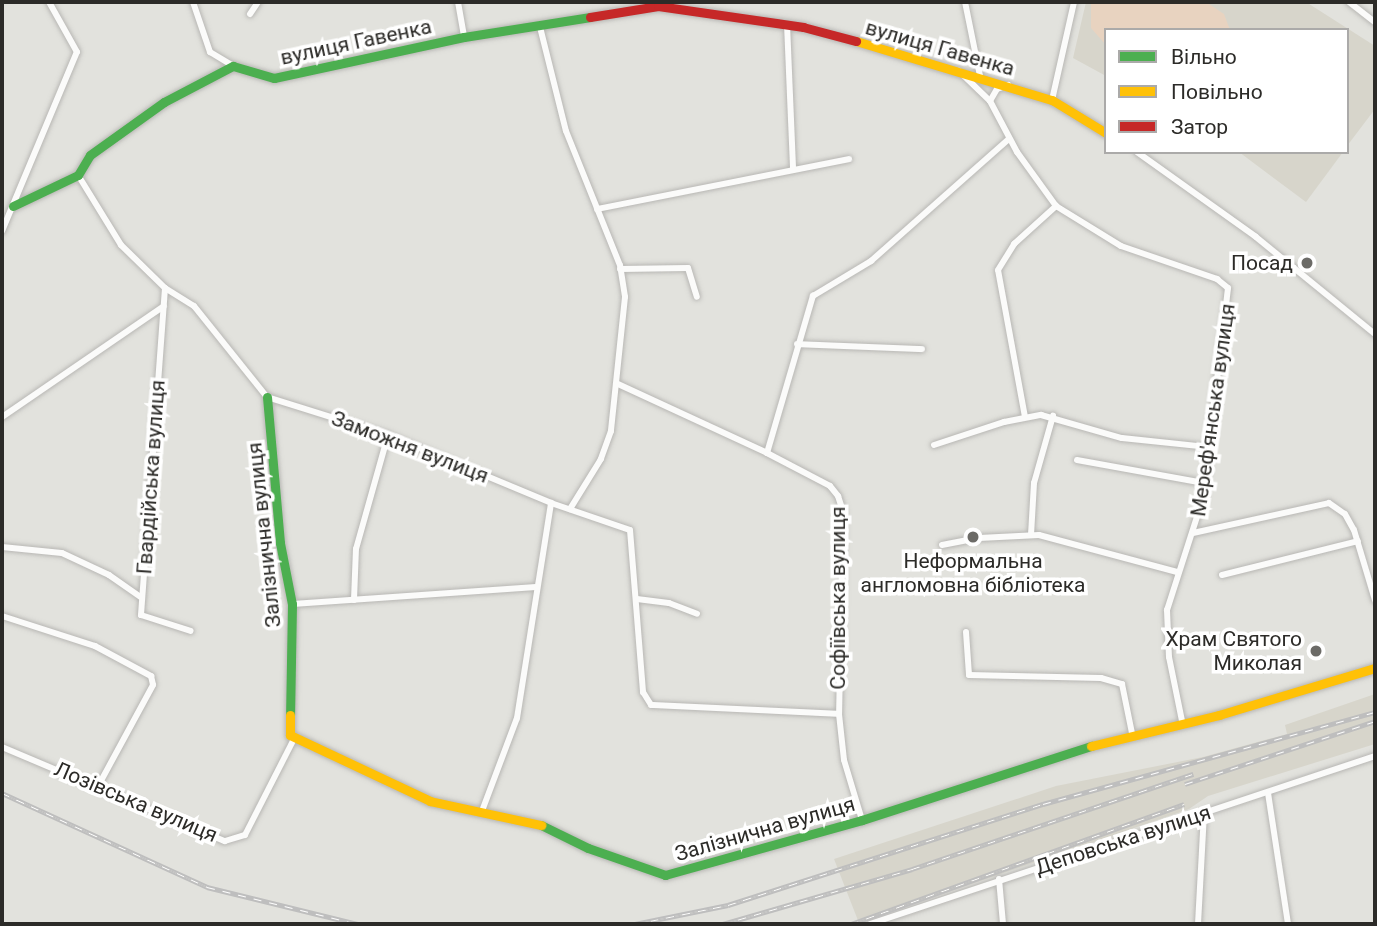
<!DOCTYPE html>
<meta charset="utf-8">
<style>
body{margin:0}
#map{position:relative;width:1377px;height:926px;overflow:hidden;background:#e2e2dd;font-family:Roboto,sans-serif}
div>[style]{position:absolute}
[style*='--x']{left:calc(var(--x)*1px);top:calc(var(--y)*1px);width:calc(var(--w)*1px);rotate:calc(var(--a)*1deg)}
.built>*{inset:0;background:#d7d5cb}
.green>*{inset:0;background:#e8d3c0}
.roads{filter:drop-shadow(0 0 2px #b8b7b4) drop-shadow(0 0 2px #b8b7b4)}
.street>*{height:6px;margin:-3px;padding:0 3px;transform-origin:3px;border-radius:3px;background:#fbfbfa}
.fast>*{height:9px;margin:-4.5px;padding:0 4.5px;transform-origin:4.5px;border-radius:4.5px;background:#4caf50}
.slow>*{height:9px;margin:-4.5px;padding:0 4.5px;transform-origin:4.5px;border-radius:4.5px;background:#ffc107}
.jam>*{height:9px;margin:-4.5px;padding:0 4.5px;transform-origin:4.5px;border-radius:4.5px;background:#c62828}
.rail>*{height:5px;margin-top:-2.5px;transform-origin:0;background:repeating-linear-gradient(90deg,#fff 0 8px,#bebebe 0 16px);box-sizing:border-box;border-block:2px solid #bebebe}
.dots>*{width:19px;height:19px;translate:-50% -50%;box-sizing:border-box;border:4px solid #fff;border-radius:50%}
span{translate:-50% -50%;white-space:nowrap;text-align:center;line-height:1.15;-webkit-text-stroke:7px #fff;paint-order:stroke}
.street-label{font-size:21px;color:#2c2b28}
.poi-label{font-size:21px;color:#2c2b28}
.right{translate:-100% -50%;text-align:right}
.frame{position:absolute;inset:0;border:4px solid #2c2b28;pointer-events:none}
.legend{position:absolute;left:1104px;top:28px;width:245px;height:126px;box-sizing:border-box;background:#fff;border:2px solid #abaaa9;margin:0;padding:9px 12px;list-style:none;font-size:21px;color:#2c2b28}
.legend li{display:flex;align-items:center;gap:14px;height:35px}
.legend b{width:35px;border:2px solid #abaaa9}
</style>
<div id="map">
<div class="built">
<i style="clip-path:polygon(1086px 2px,1306px 2px,1375px 46px,1375px 109px,1347px 146px,1347px 30px,1106px 30px,1106px 76px,1073px 58px)"></i>
<i style="clip-path:polygon(1239px 152px,1343px 152px,1306px 202px)"></i>
<i style="clip-path:polygon(1375px 694px,1375px 744px,1208px 796px,1189px 809px,859px 923px,834px 859px,1056px 786px,1203px 757px,1287px 734px,1285px 725px)"></i>
</div>
<div class="green">
<i style="clip-path:polygon(1091px 2px,1206px 2px,1224px 14px,1230px 30px,1106px 30px,1106px 45px,1091px 28px)"></i>
</div>
<div class="roads">
<div class="street">
<i style="--x:193;--y:2;--w:53;--a:71.2"></i>
<i style="--x:210;--y:52;--w:27;--a:31"></i>
<i style="--x:458;--y:2;--w:36;--a:80"></i>
<i style="--x:965;--y:2;--w:76;--a:78.5"></i>
<i style="--x:1349;--y:2;--w:33;--a:38"></i>
<i style="--x:250;--y:14;--w:14;--a:-56"></i>
<i style="--x:787;--y:24;--w:145;--a:87.6"></i>
<i style="--x:540;--y:27;--w:107;--a:76"></i>
<i style="--x:566;--y:131;--w:144;--a:68.1"></i>
<i style="--x:620;--y:265;--w:32;--a:81"></i>
<i style="--x:625;--y:297;--w:135;--a:96"></i>
<i style="--x:611;--y:431;--w:30;--a:110"></i>
<i style="--x:601;--y:459;--w:59;--a:121.8"></i>
<i style="--x:959;--y:71;--w:43;--a:44.1"></i>
<i style="--x:990;--y:101;--w:58;--a:62.1"></i>
<i style="--x:1017;--y:152;--w:67;--a:54.2"></i>
<i style="--x:1056;--y:206;--w:76;--a:31.6"></i>
<i style="--x:1121;--y:246;--w:102;--a:19"></i>
<i style="--x:1217;--y:279;--w:14;--a:39"></i>
<i style="--x:1228;--y:288;--w:211;--a:96.8"></i>
<i style="--x:1203;--y:498;--w:118;--a:107.8"></i>
<i style="--x:1167;--y:610;--w:47;--a:87.6"></i>
<i style="--x:1169;--y:657;--w:65;--a:78.5"></i>
<i style="--x:1052;--y:100;--w:100;--a:-77.3"></i>
<i style="--x:990;--y:101;--w:14;--a:-60"></i>
<i style="--x:997;--y:89;--w:12;--a:-20"></i>
<i style="--x:1137;--y:152;--w:146;--a:35.5"></i>
<i style="--x:1256;--y:237;--w:154;--a:39.2"></i>
<i style="--x:78;--y:175;--w:82;--a:58.4"></i>
<i style="--x:121;--y:245;--w:62;--a:44.3"></i>
<i style="--x:165;--y:288;--w:34;--a:32"></i>
<i style="--x:194;--y:306;--w:117;--a:51.3"></i>
<i style="--x:267;--y:397;--w:127;--a:17.4"></i>
<i style="--x:388;--y:435;--w:177;--a:22.6"></i>
<i style="--x:551;--y:503;--w:83;--a:18.9"></i>
<i style="--x:630;--y:530;--w:163;--a:85.4"></i>
<i style="--x:643;--y:692;--w:15;--a:58"></i>
<i style="--x:651;--y:705;--w:188;--a:2.7"></i>
<i style="--x:597;--y:209;--w:257;--a:-11.2"></i>
<i style="--x:2;--y:231;--w:194;--a:-67.3"></i>
<i style="--x:77;--y:52;--w:57;--a:-119.2"></i>
<i style="--x:620;--y:269;--w:68;--a:-0.8"></i>
<i style="--x:688;--y:268;--w:30;--a:73"></i>
<i style="--x:165;--y:288;--w:328;--a:94.2"></i>
<i style="--x:141;--y:615;--w:52;--a:17.7"></i>
<i style="--x:797;--y:344;--w:125;--a:2.3"></i>
<i style="--x:618;--y:384;--w:164;--a:24.8"></i>
<i style="--x:767;--y:453;--w:71;--a:27.6"></i>
<i style="--x:830;--y:486;--w:13;--a:51"></i>
<i style="--x:838;--y:496;--w:16;--a:72"></i>
<i style="--x:843;--y:511;--w:203;--a:91.1"></i>
<i style="--x:839;--y:714;--w:46;--a:83.8"></i>
<i style="--x:844;--y:760;--w:63;--a:73.3"></i>
<i style="--x:2;--y:417;--w:196;--a:-34.4"></i>
<i style="--x:1025;--y:417;--w:149;--a:-100.4"></i>
<i style="--x:998;--y:270;--w:31;--a:-58"></i>
<i style="--x:1014;--y:244;--w:57;--a:-42.1"></i>
<i style="--x:934;--y:445;--w:74;--a:-18.2"></i>
<i style="--x:1004;--y:422;--w:38;--a:-11"></i>
<i style="--x:1041;--y:415;--w:84;--a:15.9"></i>
<i style="--x:1122;--y:438;--w:85;--a:6"></i>
<i style="--x:767;--y:453;--w:164;--a:-73.7"></i>
<i style="--x:813;--y:296;--w:68;--a:-31.1"></i>
<i style="--x:871;--y:261;--w:184;--a:-41.5"></i>
<i style="--x:1077;--y:460;--w:129;--a:10.3"></i>
<i style="--x:1193;--y:533;--w:139;--a:-12.4"></i>
<i style="--x:1329;--y:503;--w:19;--a:35"></i>
<i style="--x:1345;--y:514;--w:18;--a:61"></i>
<i style="--x:1354;--y:530;--w:73;--a:73.3"></i>
<i style="--x:1031;--y:535;--w:52;--a:-86.7"></i>
<i style="--x:1034;--y:483;--w:70;--a:-74.2"></i>
<i style="--x:942;--y:545;--w:38;--a:-11"></i>
<i style="--x:979;--y:538;--w:60;--a:-2.9"></i>
<i style="--x:1039;--y:535;--w:143;--a:15"></i>
<i style="--x:2;--y:547;--w:60;--a:5.7"></i>
<i style="--x:62;--y:553;--w:52;--a:25.1"></i>
<i style="--x:109;--y:575;--w:40;--a:34.9"></i>
<i style="--x:1222;--y:575;--w:140;--a:-14"></i>
<i style="--x:637;--y:599;--w:32;--a:7"></i>
<i style="--x:669;--y:603;--w:30;--a:21"></i>
<i style="--x:354;--y:600;--w:51;--a:-87.8"></i>
<i style="--x:356;--y:549;--w:118;--a:-74.3"></i>
<i style="--x:292;--y:604;--w:245;--a:-4"></i>
<i style="--x:2;--y:616;--w:98;--a:17.9"></i>
<i style="--x:95;--y:646;--w:64;--a:28.2"></i>
<i style="--x:151;--y:676;--w:9;--a:77"></i>
<i style="--x:153;--y:685;--w:117;--a:118.5"></i>
<i style="--x:966;--y:632;--w:43;--a:86"></i>
<i style="--x:969;--y:675;--w:132;--a:1.3"></i>
<i style="--x:1101;--y:678;--w:22;--a:16"></i>
<i style="--x:1122;--y:684;--w:50;--a:78.5"></i>
<i style="--x:2;--y:747;--w:242;--a:22.9"></i>
<i style="--x:225;--y:841;--w:21;--a:-17"></i>
<i style="--x:245;--y:835;--w:110;--a:-63"></i>
<i style="--x:1268;--y:793;--w:133;--a:81.3"></i>
<i style="--x:482;--y:811;--w:99;--a:-69.4"></i>
<i style="--x:517;--y:718;--w:218;--a:-81"></i>
<i style="--x:999;--y:879;--w:45;--a:84.9"></i>
<i style="--x:870;--y:924;--w:532;--a:-18.4"></i>
<i style="--x:1198;--y:924;--w:110;--a:-86.9"></i>
</div>
<div class="fast">
<i style="--x:13;--y:206;--w:72;--a:-25.5"></i>
<i style="--x:78;--y:175;--w:23;--a:-59"></i>
<i style="--x:90;--y:155;--w:91;--a:-35.6"></i>
<i style="--x:164;--y:102;--w:78;--a:-27.6"></i>
<i style="--x:233;--y:66;--w:43;--a:16.3"></i>
<i style="--x:274;--y:78;--w:194;--a:-12.2"></i>
<i style="--x:464;--y:37;--w:128;--a:-9"></i>
<i style="--x:267;--y:397;--w:147;--a:84.9"></i>
<i style="--x:280;--y:543;--w:62;--a:78.9"></i>
<i style="--x:292;--y:604;--w:111;--a:91"></i>
<i style="--x:541;--y:825;--w:52;--a:26.1"></i>
<i style="--x:588;--y:848;--w:82;--a:19.3"></i>
<i style="--x:665;--y:875;--w:205;--a:-15.6"></i>
<i style="--x:862;--y:820;--w:241;--a:-17.9"></i>
</div>
<div class="slow">
<i style="--x:856;--y:41;--w:205;--a:16.8"></i>
<i style="--x:1052;--y:100;--w:63;--a:31.4"></i>
<i style="--x:290;--y:715;--w:20;--a:90"></i>
<i style="--x:290;--y:735;--w:155;--a:25.2"></i>
<i style="--x:430;--y:801;--w:114;--a:12.2"></i>
<i style="--x:1091;--y:746;--w:132;--a:-13.6"></i>
<i style="--x:1219;--y:715;--w:163;--a:-16.8"></i>
</div>
<div class="jam">
<i style="--x:590;--y:17;--w:69;--a:-9.2"></i>
<i style="--x:658;--y:6;--w:147;--a:8.2"></i>
<i style="--x:803;--y:27;--w:55;--a:14.8"></i>
</div>
</div>
<div class="rail">
<i style="--x:1185;--y:784;--w:200;--a:-18.3"></i>
<i style="--x:2;--y:793;--w:226;--a:24.6"></i>
<i style="--x:207;--y:887;--w:155;--a:13.8"></i>
<i style="--x:635;--y:924;--w:95;--a:-11.5"></i>
<i style="--x:728;--y:905;--w:331;--a:-17.8"></i>
<i style="--x:1043;--y:804;--w:345;--a:-15.5"></i>
<i style="--x:723;--y:924;--w:197;--a:-16.2"></i>
<i style="--x:912;--y:869;--w:297;--a:-18.7"></i>
<i style="--x:851;--y:924;--w:354;--a:-19.8"></i>
</div>
<div class="dots">
<i style="left:1307px;top:263px;background:#6c6b67"></i>
<i style="left:973px;top:537px;background:#6c6b67"></i>
<i style="left:1316px;top:651px;background:#6c6b67"></i>
</div>
<div class="street-label">
<span style="left:356px;top:42px;rotate:-12deg">вулиця Гавенка</span>
<span style="left:940px;top:48px;rotate:16deg">вулиця Гавенка</span>
<span style="left:1213px;top:410px;rotate:-82deg">Мереф'янська вулиця</span>
<span style="left:410px;top:447px;rotate:21deg">Заможня вулиця</span>
<span style="left:151px;top:477px;rotate:-86deg">Гвардійська вулиця</span>
<span style="left:264px;top:535px;rotate:-96deg">Залізнична вулиця</span>
<span style="left:838px;top:598px;rotate:-90deg">Софіївська вулиця</span>
<span style="left:136px;top:802px;rotate:23deg">Лозівська вулиця</span>
<span style="left:765px;top:829px;rotate:-16deg">Залізнична вулиця</span>
<span style="left:1123px;top:840px;rotate:-18deg">Деповська вулиця</span>
</div>
<div class="poi-label">
<span class="right" style="left:1293px;top:263px">Посад</span>
<span style="left:973px;top:573px">Неформальна<br>англомовна бібліотека</span>
<span class="right" style="left:1302px;top:651px">Храм Святого<br>Миколая</span>
</div>
<div class="frame"></div>
<ul class="legend">
<li><b style="height:9px;background:#4caf50"></b>Вільно</li>
<li><b style="height:9px;background:#ffc107"></b>Повільно</li>
<li><b style="height:9px;background:#c62828"></b>Затор</li>
</ul>
</div>
